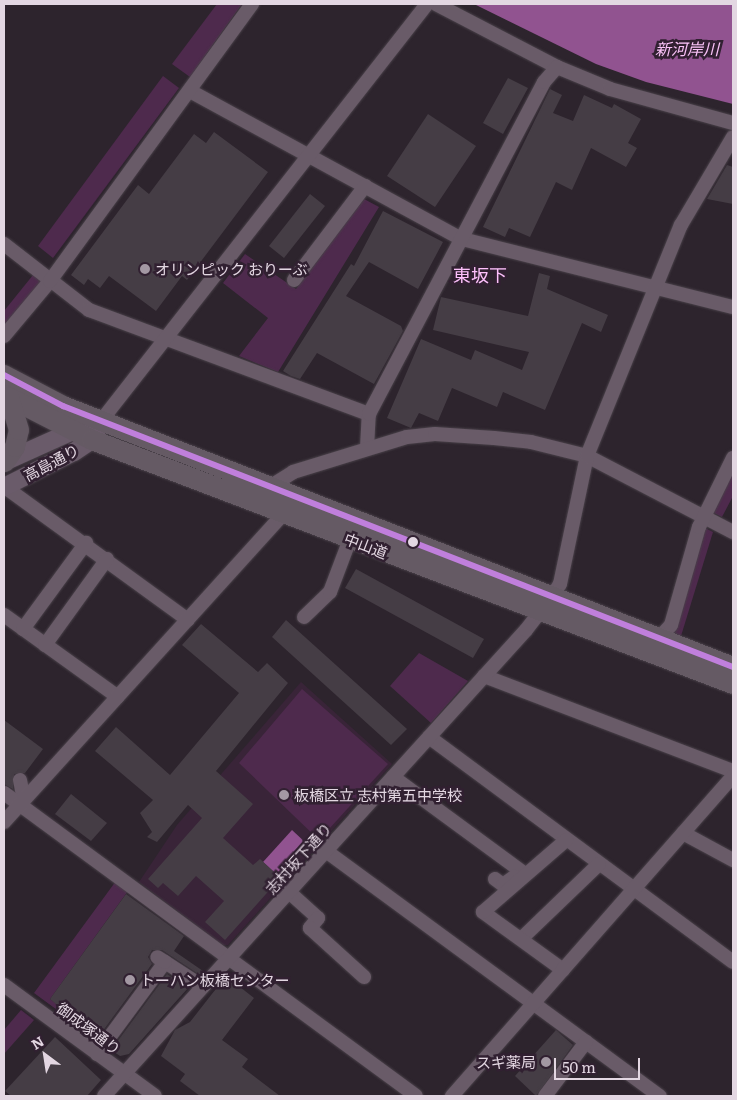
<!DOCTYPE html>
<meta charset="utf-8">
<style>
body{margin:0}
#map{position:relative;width:737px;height:1100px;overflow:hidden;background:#2d242d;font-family:Literata,"Noto Sans JP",serif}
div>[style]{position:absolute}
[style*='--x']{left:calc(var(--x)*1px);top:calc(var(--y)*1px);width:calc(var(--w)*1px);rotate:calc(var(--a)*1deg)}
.built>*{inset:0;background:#392438}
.green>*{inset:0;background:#4e2a4d}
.water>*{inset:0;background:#915390}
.building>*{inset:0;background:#453d45}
.roads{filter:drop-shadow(0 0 1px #494149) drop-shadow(0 0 1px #494149)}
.minor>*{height:14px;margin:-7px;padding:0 7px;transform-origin:7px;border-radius:7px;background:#695b68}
.major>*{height:18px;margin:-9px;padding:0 9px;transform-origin:9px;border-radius:9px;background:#6a5b6a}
.highway>*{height:20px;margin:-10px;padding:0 10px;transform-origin:10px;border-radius:10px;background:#655a64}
.bus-1>*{height:6px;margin:-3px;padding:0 3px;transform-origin:3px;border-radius:3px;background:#c07fdc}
.dots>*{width:14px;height:14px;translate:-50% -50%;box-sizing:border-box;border:2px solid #312031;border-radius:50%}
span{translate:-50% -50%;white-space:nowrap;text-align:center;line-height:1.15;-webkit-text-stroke:5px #312031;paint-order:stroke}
.poi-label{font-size:15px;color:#e3d7e2}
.left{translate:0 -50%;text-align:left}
.right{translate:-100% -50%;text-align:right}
.street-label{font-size:15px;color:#e3d7e2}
.water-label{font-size:16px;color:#fac2f8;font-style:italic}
.quarter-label{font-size:18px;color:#fdc1fb}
.frame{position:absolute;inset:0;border:5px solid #e3d7e2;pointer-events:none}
.north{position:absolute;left:20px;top:1030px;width:50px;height:50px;-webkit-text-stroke:4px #312031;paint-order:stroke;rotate:329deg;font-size:14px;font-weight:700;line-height:20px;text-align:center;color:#e3d7e2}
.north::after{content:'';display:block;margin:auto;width:18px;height:22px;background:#e3d7e2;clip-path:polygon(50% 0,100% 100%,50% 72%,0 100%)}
.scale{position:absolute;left:554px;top:1058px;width:86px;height:22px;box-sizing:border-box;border:2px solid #e3d7e2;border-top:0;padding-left:6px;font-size:15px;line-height:18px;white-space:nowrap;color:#e3d7e2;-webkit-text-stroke:4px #312031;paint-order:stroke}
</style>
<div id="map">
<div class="built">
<i style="clip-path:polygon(301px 682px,392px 764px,228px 945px,223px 945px,139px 882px,177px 825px)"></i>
</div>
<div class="green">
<i style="clip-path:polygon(217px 4px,242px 4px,190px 77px,172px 64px)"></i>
<i style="clip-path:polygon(163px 76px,179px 88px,53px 258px,38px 246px)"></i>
<i style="clip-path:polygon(364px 199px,379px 207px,278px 372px,239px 356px,268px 318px,223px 283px,245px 254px,296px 289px)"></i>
<i style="clip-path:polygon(33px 275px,44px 283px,4px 331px,4px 311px)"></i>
<i style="clip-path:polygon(733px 470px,733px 496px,722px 517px,712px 512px)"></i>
<i style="clip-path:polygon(703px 527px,713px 532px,681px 636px,671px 632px)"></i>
<i style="clip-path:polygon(419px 653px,468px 681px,431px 723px,390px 686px)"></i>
<i style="clip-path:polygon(302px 689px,388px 764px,319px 840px,239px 763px)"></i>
<i style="clip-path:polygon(116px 881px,128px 891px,50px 999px,81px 1023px,79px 1026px,34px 993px)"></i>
<i style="clip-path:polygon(21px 1010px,34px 1020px,4px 1054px,4px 1030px)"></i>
</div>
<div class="water">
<i style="clip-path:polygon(474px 4px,733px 4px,733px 104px,646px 82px,596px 64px)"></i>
<i style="clip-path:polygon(292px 830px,307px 844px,278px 876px,263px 862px)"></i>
</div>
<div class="building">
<i style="clip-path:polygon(508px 78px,528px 88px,503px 134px,483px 123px)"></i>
<i style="clip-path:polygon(550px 89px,562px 95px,553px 113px,573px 121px,584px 95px,612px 108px,614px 104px,641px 119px,628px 143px,637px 148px,626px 167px,591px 148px,572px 190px,556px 182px,530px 237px,509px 228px,505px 237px,483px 227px)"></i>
<i style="clip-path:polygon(428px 114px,476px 146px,435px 207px,387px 176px)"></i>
<i style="clip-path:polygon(214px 132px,268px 172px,187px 280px,182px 276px,156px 311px,109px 276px,100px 288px,88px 279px,84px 285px,71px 275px,138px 185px,149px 194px,194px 134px,206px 143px)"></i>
<i style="clip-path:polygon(727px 165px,733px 167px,733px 204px,707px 199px)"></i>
<i style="clip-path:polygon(310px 194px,325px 206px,284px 258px,269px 246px)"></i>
<i style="clip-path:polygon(383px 211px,443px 242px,418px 289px,369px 262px,346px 296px,401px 326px,403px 331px,374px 384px,317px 353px,300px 379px,291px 376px,283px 371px,351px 264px,354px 266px)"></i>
<i style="clip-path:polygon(539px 273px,550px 276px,547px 289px,608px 315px,601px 332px,582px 323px,545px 410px,503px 392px,497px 407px,452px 388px,438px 421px,419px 413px,411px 428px,387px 418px,421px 339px,471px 360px,475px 350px,522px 370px,529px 352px,433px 330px,441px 297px,528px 316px)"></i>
<i style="clip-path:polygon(356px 569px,484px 639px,473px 658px,345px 588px)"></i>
<i style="clip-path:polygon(286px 620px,407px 729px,391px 745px,272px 637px)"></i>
<i style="clip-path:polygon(201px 624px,258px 672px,267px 663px,288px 683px,216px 771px,253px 804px,223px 838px,253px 865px,260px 859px,283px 880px,277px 887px,274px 885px,225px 940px,205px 922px,224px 901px,196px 876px,178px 896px,163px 883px,158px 888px,148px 879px,202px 818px,188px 805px,157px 842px,147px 837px,152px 832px,140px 813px,153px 800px,95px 751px,116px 727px,170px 775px,239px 693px,182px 645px)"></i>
<i style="clip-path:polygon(4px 720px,43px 749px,25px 773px,14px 774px,13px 789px,4px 784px)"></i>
<i style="clip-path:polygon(71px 794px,107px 823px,91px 841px,55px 814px)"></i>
<i style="clip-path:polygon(126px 894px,184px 936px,174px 951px,203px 971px,200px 975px,162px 950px,152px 950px,148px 957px,152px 964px,97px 1039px,50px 999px)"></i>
<i style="clip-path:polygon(167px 974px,188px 988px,129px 1054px,120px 1056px,111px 1050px)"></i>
<i style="clip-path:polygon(226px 976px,254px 998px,222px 1040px,248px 1059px,242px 1067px,280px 1096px,200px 1096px,180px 1081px,185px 1074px,161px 1056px,175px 1030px,190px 1022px)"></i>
<i style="clip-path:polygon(556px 1030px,573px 1045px,536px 1096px,515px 1076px)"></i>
<i style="clip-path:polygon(55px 1037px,101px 1080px,87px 1096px,11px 1096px,5px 1091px)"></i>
</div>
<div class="roads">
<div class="minor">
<i style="--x:436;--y:4;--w:136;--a:27.5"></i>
<i style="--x:557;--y:67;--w:57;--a:22.5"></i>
<i style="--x:610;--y:89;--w:128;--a:15.5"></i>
<i style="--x:190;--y:91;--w:310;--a:28.6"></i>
<i style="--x:462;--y:239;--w:279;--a:14.1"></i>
<i style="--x:4;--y:244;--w:108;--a:37.8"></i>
<i style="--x:89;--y:310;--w:299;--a:20.4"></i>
<i style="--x:294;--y:280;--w:118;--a:-52.9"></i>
<i style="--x:4;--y:336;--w:72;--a:-50.1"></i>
<i style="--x:50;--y:281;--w:343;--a:-53.9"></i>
<i style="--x:101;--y:421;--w:529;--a:-51.98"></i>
<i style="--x:367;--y:448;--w:34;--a:-87"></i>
<i style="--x:369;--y:414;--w:375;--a:-62.2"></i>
<i style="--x:544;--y:82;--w:20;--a:-49"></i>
<i style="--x:271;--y:486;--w:26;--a:-32"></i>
<i style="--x:293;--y:472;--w:119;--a:-17.1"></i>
<i style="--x:407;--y:437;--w:28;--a:-6"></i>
<i style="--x:435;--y:434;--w:59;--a:3.9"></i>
<i style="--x:494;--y:438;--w:37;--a:6"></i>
<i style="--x:531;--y:442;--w:58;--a:14"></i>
<i style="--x:587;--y:456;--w:165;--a:27.5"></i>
<i style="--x:5;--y:487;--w:226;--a:36"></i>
<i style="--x:4;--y:615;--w:140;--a:35.7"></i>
<i style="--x:304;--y:617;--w:36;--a:-44"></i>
<i style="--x:330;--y:592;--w:57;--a:-69.3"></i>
<i style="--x:23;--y:629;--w:107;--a:-53.8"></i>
<i style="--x:658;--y:639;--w:19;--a:-47"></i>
<i style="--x:671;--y:625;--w:102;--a:-74.1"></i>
<i style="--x:699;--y:527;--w:77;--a:-63.8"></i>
<i style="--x:45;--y:645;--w:106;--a:-54.2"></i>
<i style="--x:484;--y:676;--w:267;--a:20.9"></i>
<i style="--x:429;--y:737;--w:378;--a:36.5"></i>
<i style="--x:393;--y:777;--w:159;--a:36.3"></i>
<i style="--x:20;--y:780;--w:20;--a:79"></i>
<i style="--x:4;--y:793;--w:511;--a:36.33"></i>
<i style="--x:4;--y:822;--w:417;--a:-47.8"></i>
<i style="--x:683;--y:833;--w:57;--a:28.4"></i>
<i style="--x:326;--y:851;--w:414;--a:36.3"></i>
<i style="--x:495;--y:879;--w:10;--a:37"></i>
<i style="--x:503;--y:885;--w:14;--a:-36"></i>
<i style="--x:289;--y:892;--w:39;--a:42"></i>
<i style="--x:318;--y:918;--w:13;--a:129"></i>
<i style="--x:310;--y:928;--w:73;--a:42.2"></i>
<i style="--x:521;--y:939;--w:108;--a:-43.9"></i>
<i style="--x:165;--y:962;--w:45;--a:33.3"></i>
<i style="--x:563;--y:970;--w:99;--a:-144.1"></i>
<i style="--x:483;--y:912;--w:110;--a:-40.9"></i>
<i style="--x:4;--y:985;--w:187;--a:36.3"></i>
<i style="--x:97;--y:1054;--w:114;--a:-53.5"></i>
<i style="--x:165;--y:962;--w:9;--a:-148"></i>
<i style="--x:104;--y:1096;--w:629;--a:-47.84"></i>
<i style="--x:526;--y:630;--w:44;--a:-52.4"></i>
<i style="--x:553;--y:595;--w:13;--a:-58"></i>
<i style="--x:560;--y:584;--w:131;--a:-78.1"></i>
<i style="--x:587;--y:456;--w:249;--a:-67.9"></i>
<i style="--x:681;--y:225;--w:102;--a:-59.4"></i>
<i style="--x:452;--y:1096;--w:426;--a:-48.7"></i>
<i style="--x:545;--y:1096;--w:68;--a:-52.8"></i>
</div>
<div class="major">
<i style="--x:4;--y:462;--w:85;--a:-24.2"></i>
<i style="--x:4;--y:487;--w:78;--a:-26.6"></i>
<i style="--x:74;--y:452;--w:22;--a:-34"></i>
<i style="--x:92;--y:440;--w:11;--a:-63"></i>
</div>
<div class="highway">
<i style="--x:4;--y:375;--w:67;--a:27.7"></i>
<i style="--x:63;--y:406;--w:719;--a:21.28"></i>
<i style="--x:4;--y:395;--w:99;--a:27.1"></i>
<i style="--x:92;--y:440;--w:686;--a:20.84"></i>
<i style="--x:5;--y:462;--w:18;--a:-56"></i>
<i style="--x:15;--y:447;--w:17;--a:-77"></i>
<i style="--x:19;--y:430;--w:34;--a:-107"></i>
</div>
</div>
<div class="bus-1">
<i style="--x:4;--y:375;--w:67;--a:27.7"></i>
<i style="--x:63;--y:406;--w:719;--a:21.28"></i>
</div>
<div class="dots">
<i style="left:145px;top:269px;background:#a398a3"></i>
<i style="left:413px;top:542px;background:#e3d7e2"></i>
<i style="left:284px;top:795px;background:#a398a3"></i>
<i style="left:130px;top:980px;background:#a398a3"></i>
<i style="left:546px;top:1062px;background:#a398a3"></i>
</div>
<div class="poi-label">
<span class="left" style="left:155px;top:269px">オリンピック おりーぶ</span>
<span class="left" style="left:294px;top:795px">板橋区立 志村第五中学校</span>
<span class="left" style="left:140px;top:980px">トーハン板橋センター</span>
<span class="right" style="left:536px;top:1062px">スギ薬局</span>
</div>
<div class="street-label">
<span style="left:51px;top:462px;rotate:-28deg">高島通り</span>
<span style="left:366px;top:545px;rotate:21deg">中山道</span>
<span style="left:298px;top:858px;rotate:-48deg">志村坂下通り</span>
<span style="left:89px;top:1028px;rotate:37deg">御成塚通り</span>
</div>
<div class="water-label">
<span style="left:687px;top:48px">新河岸川</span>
</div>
<div class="quarter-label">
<span style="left:480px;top:275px">東坂下</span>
</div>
<div class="frame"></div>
<div class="north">N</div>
<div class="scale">50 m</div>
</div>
